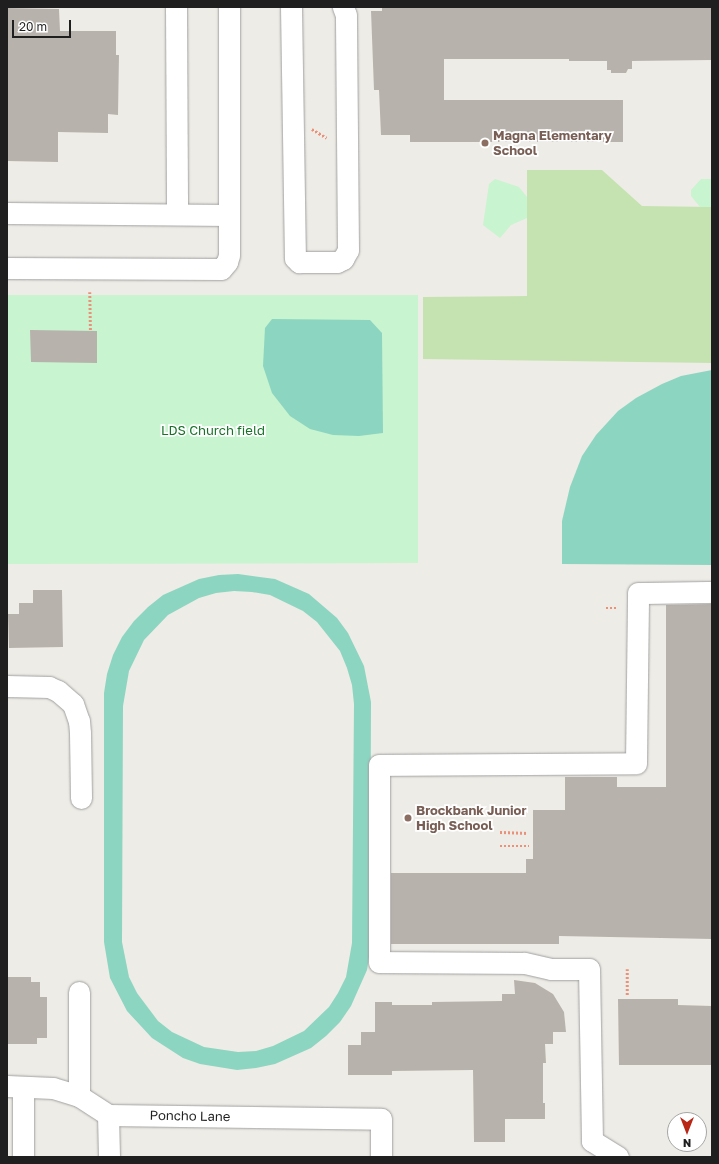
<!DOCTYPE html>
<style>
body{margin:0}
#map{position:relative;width:719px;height:1164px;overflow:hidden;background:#eeece6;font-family:"Golos Text",sans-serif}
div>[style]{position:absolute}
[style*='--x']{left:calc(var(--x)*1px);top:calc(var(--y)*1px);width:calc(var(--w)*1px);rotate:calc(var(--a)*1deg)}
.grass>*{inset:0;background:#c5e3b1}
.park>*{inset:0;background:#c8f4d0}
.pitch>*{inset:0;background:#8cd5c1}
.building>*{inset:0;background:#b8b2ac}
.path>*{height:2.5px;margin-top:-1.25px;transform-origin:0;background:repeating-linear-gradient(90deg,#eb917a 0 2px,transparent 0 4px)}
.roads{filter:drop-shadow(0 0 1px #a0a0a0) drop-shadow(0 0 1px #a0a0a0)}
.minor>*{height:21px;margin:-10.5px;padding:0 10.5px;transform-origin:10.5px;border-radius:10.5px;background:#fff}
.dots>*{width:11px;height:11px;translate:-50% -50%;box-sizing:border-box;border:2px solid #fff;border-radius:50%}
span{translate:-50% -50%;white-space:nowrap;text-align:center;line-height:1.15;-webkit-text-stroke:3.5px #fff;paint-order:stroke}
.education-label{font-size:13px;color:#785e54;font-weight:700}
.left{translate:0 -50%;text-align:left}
.park-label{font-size:13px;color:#177228}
.street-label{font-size:13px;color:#1f1f1f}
.frame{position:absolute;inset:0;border:8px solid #1f1f1f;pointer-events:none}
.north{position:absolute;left:667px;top:1112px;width:40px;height:40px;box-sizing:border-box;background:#fff;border:1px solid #a5a5a5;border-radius:50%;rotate:180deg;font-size:11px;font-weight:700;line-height:16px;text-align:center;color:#1f1f1f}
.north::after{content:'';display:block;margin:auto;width:14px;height:18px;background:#b92615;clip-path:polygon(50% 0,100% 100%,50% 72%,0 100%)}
.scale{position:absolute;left:12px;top:20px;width:59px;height:18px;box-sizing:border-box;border:2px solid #1f1f1f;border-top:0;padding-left:5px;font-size:12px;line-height:14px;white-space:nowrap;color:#1f1f1f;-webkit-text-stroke:3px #fff;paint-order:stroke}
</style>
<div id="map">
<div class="grass">
<i style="clip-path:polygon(527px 170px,602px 170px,642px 206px,712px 207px,712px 363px,423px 359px,423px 297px,527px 296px)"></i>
</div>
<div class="park">
<i style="clip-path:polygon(495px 179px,519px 187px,527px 197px,527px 218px,511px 225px,500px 238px,483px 225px,489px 184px)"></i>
<i style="clip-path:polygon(701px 179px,712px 179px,712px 207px,700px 207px,691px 196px,691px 190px)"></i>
<i style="clip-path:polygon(7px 295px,418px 295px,418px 563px,7px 564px)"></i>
</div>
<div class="pitch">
<i style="clip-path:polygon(272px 319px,370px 320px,382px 333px,383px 433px,359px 436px,333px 435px,310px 429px,290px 416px,272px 393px,263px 366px,265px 328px)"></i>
<i style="clip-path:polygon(712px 370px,712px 565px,562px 564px,562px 521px,570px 487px,582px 456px,596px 435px,618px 411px,636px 398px,662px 384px,681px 376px)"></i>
<i style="clip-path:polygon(evenodd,238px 574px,275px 579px,309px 594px,337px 618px,348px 633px,364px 666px,371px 702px,370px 951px,367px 970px,351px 1006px,340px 1022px,326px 1036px,311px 1048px,275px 1064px,256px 1068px,237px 1070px,200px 1064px,183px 1058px,152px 1038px,127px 1011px,110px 978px,104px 942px,104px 693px,107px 674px,113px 655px,122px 637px,134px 621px,148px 607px,163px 595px,199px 579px,219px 575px,238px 574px,234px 591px,252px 592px,270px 595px,303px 611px,317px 622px,340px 651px,347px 668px,352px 685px,354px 704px,352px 943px,346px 977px,338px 993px,329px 1007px,304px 1031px,273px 1046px,256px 1051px,238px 1052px,204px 1047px,172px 1032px,158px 1021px,137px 993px,129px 977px,122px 942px,123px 706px,129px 671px,144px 640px,168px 615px,199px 598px,216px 593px,234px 591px)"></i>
</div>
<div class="building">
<i style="clip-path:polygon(382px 7px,712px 7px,712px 60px,632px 61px,632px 69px,628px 69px,626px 73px,611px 73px,611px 70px,607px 70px,607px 61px,569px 61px,569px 59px,444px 59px,444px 100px,623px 100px,623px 142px,410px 142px,410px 135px,381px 135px,379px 90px,374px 90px,371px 11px,382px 11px)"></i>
<i style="clip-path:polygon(7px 8px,59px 9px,60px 31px,116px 31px,116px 55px,119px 55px,118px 115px,108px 114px,108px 133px,58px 132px,58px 162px,7px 161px)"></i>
<i style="clip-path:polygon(30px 330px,97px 331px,97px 363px,31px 362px)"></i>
<i style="clip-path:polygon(33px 590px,62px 590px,63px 647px,9px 648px,8px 614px,19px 614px,19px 603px,33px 603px)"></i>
<i style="clip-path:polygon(712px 604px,712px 939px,559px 936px,559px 944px,391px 944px,391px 873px,526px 873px,526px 859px,533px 859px,533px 810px,565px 810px,565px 777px,617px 777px,617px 787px,666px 787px,666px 605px)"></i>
<i style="clip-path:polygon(7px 977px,31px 977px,31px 982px,40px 982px,40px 997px,47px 997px,47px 1038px,37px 1038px,37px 1044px,7px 1044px)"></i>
<i style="clip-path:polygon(514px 980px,535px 983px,553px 994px,564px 1012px,566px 1032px,553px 1032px,553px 1044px,545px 1044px,546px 1063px,543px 1063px,543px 1103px,545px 1103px,545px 1119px,505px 1119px,505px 1142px,474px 1142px,473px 1070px,392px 1071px,392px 1075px,348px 1075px,348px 1045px,361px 1045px,361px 1032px,375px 1032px,375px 1002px,392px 1002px,392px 1005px,432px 1005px,432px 1002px,502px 1001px,502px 994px,515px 994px)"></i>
<i style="clip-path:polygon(618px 999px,678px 999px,678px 1005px,712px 1006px,712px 1065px,619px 1065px)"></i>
</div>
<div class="path">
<i style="--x:312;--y:129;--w:17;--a:31"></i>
<i style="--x:90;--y:292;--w:39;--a:89"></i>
<i style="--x:606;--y:608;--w:11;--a:0"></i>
<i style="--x:500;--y:832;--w:28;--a:2"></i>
<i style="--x:500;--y:846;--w:29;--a:0"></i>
<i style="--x:627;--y:995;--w:26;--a:-90"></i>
</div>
<div class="roads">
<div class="minor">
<i style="--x:176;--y:7;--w:207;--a:89.7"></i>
<i style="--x:291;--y:7;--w:251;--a:89.1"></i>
<i style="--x:295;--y:258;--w:6;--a:45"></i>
<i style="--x:299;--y:262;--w:38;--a:0"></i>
<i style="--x:337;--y:262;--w:7;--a:-27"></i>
<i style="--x:343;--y:259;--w:10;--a:-61"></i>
<i style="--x:348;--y:250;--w:235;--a:-90.5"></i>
<i style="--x:346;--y:15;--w:9;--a:-111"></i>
<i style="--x:7;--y:213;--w:222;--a:0.5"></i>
<i style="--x:7;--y:268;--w:214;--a:0.3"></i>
<i style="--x:221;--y:269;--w:9;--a:-49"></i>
<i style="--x:227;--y:262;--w:7;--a:-74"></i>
<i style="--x:229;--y:255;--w:248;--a:-90"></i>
<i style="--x:7;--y:686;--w:42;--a:1.4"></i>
<i style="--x:49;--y:687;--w:10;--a:24"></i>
<i style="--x:58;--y:691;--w:20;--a:41"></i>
<i style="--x:73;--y:704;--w:18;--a:71"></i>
<i style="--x:79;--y:721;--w:12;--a:85"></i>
<i style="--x:80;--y:733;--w:65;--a:89.1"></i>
<i style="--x:79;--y:992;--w:104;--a:90"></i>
<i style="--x:7;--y:1086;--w:46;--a:2.5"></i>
<i style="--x:53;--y:1088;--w:27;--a:17"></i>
<i style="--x:79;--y:1096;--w:35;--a:33"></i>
<i style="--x:108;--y:1115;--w:273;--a:0.8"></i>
<i style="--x:381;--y:1119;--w:38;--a:90"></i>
<i style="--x:108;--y:1115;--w:42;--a:88.6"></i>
<i style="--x:23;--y:1157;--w:70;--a:-90"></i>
<i style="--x:618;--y:1157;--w:31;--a:-148"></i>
<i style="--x:592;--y:1141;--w:172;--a:-91"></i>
<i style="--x:589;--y:969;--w:38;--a:180"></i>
<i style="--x:551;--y:969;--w:28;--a:-167"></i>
<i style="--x:524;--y:963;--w:145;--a:-179.6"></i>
<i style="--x:379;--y:962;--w:197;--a:-90"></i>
<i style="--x:379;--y:765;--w:257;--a:-0.4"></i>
<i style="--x:636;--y:763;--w:170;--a:-89.3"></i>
<i style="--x:638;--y:593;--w:74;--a:-0.8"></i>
</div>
</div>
<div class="dots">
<i style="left:485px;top:143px;background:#8d6e63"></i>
<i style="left:408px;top:818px;background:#8d6e63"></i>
</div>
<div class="education-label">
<span class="left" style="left:493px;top:143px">Magna Elementary<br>School</span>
<span class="left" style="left:416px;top:818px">Brockbank Junior<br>High School</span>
</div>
<div class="park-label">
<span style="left:213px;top:430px">LDS Church field</span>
</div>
<div class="street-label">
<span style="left:190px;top:1116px;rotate:1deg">Poncho Lane</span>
</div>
<div class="frame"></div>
<div class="north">N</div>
<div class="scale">20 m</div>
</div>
